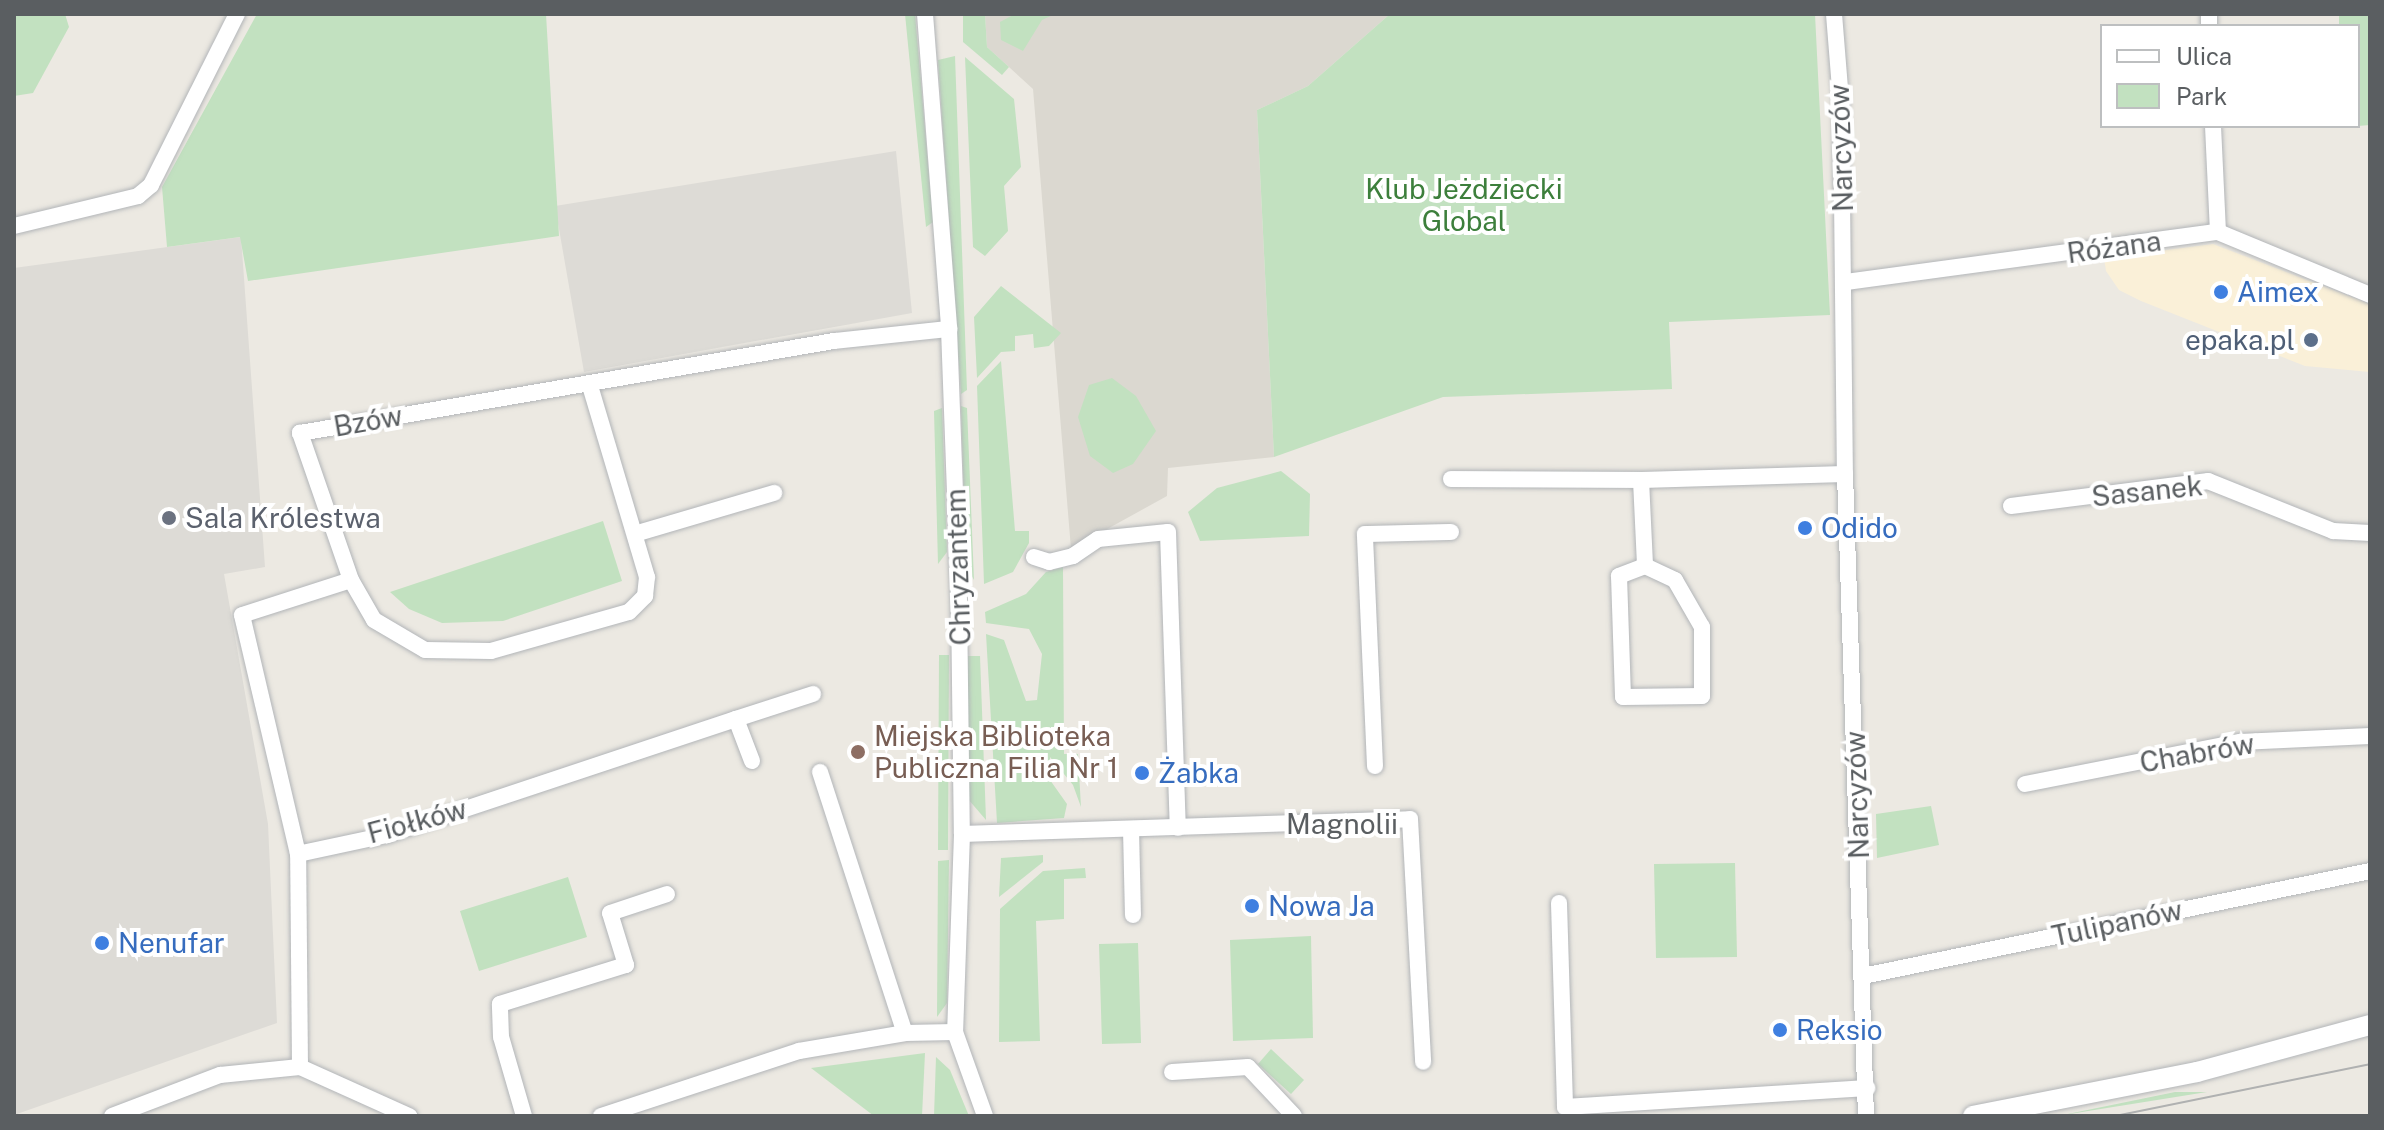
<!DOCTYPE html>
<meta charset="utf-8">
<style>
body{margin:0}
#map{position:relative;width:2384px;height:1130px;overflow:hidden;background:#ece9e2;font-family:"Public Sans",sans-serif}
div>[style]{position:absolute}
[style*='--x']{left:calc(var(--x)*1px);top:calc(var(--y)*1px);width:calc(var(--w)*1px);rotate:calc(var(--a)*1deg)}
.commercial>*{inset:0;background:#faf0d8}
.industrial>*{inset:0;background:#dddbd6}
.education>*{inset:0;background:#dbd8d0}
.green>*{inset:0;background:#c2e1c0}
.roads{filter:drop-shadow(0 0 2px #b2b5b8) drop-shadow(0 0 2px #b2b5b8)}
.minor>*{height:16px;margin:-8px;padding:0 8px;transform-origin:8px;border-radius:8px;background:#fff}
.tertiary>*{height:20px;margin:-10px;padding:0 10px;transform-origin:10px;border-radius:10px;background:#fff}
.tram>*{height:2px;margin:-1px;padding:0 1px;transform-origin:1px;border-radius:1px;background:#b0b1b1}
.dots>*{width:22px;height:22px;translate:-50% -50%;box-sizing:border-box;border:4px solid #fff;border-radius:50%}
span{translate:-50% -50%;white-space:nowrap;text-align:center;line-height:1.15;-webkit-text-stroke:8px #fff;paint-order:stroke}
.street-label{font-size:28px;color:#5a5e61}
.park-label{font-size:28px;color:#3d7f3c}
.shop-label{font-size:28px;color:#366cbe}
.left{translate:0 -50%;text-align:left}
.service-label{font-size:28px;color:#4e5e75}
.right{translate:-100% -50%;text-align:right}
.worship-label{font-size:28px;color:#5b616d}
.education-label{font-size:28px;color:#785e54}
.frame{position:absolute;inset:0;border:16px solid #5a5e61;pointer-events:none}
.legend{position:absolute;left:2100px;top:24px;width:260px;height:104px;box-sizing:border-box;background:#fff;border:2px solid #bdbfc0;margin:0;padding:10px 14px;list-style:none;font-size:24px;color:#5a5e61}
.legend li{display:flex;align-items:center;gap:16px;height:40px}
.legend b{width:40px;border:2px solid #bdbfc0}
</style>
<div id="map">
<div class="commercial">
<i style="clip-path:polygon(2213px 244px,2370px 304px,2370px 372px,2305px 366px,2141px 301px,2119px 290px,2106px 271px,2104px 258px)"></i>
</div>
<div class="industrial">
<i style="clip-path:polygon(896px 151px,912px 313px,584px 372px,555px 206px)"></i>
<i style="clip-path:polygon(241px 237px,265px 567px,224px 574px,268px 824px,277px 1023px,14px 1115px,14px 268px)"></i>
</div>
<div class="education">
<i style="clip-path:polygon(985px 14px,1390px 14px,1308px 86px,1257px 110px,1274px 457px,1168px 468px,1167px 496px,1071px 549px,1033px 89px,987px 47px)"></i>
</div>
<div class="green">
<i style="clip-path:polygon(14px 14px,65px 14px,69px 27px,33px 93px,14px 96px)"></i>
<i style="clip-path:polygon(257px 14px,546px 14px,559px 236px,248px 281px,240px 237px,167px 247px,162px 187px)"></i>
<i style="clip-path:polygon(905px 14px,915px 14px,933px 222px,926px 227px)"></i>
<i style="clip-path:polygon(963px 14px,985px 14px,987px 47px,1009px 67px,1002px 75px,963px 42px)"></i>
<i style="clip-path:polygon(1015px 14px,1055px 14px,1042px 20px,1023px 51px,1001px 40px,1000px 22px)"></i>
<i style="clip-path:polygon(1390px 14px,1815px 14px,1830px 315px,1669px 322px,1672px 389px,1443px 397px,1274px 457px,1257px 110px,1308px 86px)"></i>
<i style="clip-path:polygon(2339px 14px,2370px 14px,2370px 125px,2358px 126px,2358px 26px,2339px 26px)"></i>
<i style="clip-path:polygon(955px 56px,967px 390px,961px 394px,938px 60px)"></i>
<i style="clip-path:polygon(965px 57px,1014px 99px,1021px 167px,1004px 186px,1008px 231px,985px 256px,973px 247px)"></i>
<i style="clip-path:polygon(1001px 286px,1061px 333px,1049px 346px,1034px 348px,1033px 334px,1015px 336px,1015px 351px,1001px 352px,977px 378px,974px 317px)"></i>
<i style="clip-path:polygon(1001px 361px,1015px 531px,1029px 531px,1029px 543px,1013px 572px,984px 584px,977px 386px)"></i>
<i style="clip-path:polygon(1112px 378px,1136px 396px,1156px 431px,1133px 464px,1113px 473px,1090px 456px,1078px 417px,1089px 385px)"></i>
<i style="clip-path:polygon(961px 406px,967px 408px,974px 580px,966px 566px)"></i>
<i style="clip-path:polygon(942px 408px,947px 552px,938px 564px,934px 411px)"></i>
<i style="clip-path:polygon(1281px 471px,1310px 494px,1309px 536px,1200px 541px,1188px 512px,1217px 488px)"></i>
<i style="clip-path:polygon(603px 521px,622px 581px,503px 621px,442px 623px,409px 609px,390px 592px)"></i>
<i style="clip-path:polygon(1063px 567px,1064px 754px,1078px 754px,1081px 807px,1073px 785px,1050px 757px,1050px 780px,1067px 804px,1064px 818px,997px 823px,986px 634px,1004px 640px,1026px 701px,1037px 700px,1042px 654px,1029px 629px,986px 623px,985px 612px,1026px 594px,1046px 572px)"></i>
<i style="clip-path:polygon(939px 655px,949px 655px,948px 850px,938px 850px)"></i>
<i style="clip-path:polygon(968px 656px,980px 656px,986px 820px,968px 799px)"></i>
<i style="clip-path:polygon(1931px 806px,1939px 845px,1877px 858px,1876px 814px)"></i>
<i style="clip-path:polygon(1043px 855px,1043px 862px,999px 897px,1001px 858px)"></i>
<i style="clip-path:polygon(949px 860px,947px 1003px,937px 1017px,938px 861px)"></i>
<i style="clip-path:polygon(1735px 863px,1737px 957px,1656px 958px,1654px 864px)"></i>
<i style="clip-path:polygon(1085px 868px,1086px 878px,1064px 879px,1064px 919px,1036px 921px,1040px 1041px,999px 1042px,1000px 909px,1043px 871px)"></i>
<i style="clip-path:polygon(568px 877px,587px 937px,479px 971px,460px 911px)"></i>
<i style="clip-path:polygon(1311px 936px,1313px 1038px,1233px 1041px,1230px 940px)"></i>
<i style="clip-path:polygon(1138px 943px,1141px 1043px,1102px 1044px,1099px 944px)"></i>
<i style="clip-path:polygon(1271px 1049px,1304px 1080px,1291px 1094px,1258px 1064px)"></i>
<i style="clip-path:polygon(925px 1053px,922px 1116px,874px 1116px,811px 1068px)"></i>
<i style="clip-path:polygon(936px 1057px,950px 1070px,969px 1116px,934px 1116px)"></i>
<i style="clip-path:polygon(2175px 1092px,2207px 1092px,2057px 1116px,2058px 1116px)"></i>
</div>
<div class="roads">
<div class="minor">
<i style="--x:925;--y:14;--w:316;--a:85.6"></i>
<i style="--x:949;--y:329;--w:272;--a:87.9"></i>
<i style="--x:959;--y:601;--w:233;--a:89.3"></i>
<i style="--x:962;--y:834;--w:198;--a:92"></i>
<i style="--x:955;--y:1032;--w:89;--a:70.3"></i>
<i style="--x:1834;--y:14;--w:87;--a:85.4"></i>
<i style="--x:1841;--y:101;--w:373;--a:89.4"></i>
<i style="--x:1845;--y:474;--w:642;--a:88.13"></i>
<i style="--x:2209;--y:14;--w:12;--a:90"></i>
<i style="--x:2213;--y:126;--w:106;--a:87.3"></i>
<i style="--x:14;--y:226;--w:128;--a:-13.6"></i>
<i style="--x:138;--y:196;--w:17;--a:-40"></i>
<i style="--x:151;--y:185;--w:191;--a:-63.3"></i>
<i style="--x:1846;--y:282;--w:375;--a:-7.7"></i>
<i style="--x:2218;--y:232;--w:165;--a:22.5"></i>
<i style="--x:1451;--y:479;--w:190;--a:0.3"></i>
<i style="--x:1641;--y:480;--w:86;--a:87.3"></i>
<i style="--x:1645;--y:566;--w:28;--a:159"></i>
<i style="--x:1619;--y:576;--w:121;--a:88.1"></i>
<i style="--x:1623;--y:697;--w:79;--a:-0.7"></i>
<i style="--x:1702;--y:696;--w:69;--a:-90"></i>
<i style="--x:1702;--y:627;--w:54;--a:-119.9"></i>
<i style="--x:1675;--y:580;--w:33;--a:-155"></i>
<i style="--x:1641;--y:480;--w:204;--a:-1.7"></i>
<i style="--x:2011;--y:506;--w:199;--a:-7.2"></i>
<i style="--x:2208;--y:481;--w:135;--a:21.8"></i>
<i style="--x:2333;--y:531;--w:37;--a:3"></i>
<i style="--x:638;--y:533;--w:142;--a:-16.4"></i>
<i style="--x:1034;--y:557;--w:16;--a:18"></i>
<i style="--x:1049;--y:562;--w:25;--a:-14"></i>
<i style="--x:1073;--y:556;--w:30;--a:-34"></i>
<i style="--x:1098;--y:539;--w:70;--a:-5.7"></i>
<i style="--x:1168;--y:532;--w:296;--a:88.1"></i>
<i style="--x:351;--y:580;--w:46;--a:60.1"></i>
<i style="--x:374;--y:620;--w:59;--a:30.5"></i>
<i style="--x:425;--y:650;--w:66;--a:0.9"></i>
<i style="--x:491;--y:651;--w:143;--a:-15.8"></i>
<i style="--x:629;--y:612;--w:23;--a:-45"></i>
<i style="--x:645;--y:596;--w:19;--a:-84"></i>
<i style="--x:647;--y:577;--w:202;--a:-106.6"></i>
<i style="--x:736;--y:719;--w:81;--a:-18"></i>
<i style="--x:1375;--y:766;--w:232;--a:-92.5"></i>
<i style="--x:1365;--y:534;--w:86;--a:-1.3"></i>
<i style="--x:820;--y:772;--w:274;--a:72"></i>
<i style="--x:2025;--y:784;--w:219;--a:-11.1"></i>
<i style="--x:2240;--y:742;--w:130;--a:-2.6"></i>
<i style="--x:1131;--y:829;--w:86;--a:88.7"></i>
<i style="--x:962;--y:834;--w:448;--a:-1.9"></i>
<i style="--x:1410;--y:819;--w:243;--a:86.9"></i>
<i style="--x:298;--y:854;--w:245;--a:-103.2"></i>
<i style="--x:242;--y:615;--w:114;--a:-17.8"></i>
<i style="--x:351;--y:580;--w:156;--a:-109.1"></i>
<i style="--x:300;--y:433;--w:542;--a:-9.78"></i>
<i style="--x:834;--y:341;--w:116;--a:-6"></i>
<i style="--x:1559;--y:903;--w:204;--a:88.3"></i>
<i style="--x:1565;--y:1107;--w:303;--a:-3.6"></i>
<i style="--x:1863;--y:976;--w:518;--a:-11.7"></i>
<i style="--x:300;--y:1067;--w:213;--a:-90.5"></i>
<i style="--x:298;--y:854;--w:91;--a:-12.1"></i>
<i style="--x:387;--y:835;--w:368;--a:-18.4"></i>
<i style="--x:736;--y:719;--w:45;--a:69.1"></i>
<i style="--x:1172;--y:1072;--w:76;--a:-3.8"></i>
<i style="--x:1248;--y:1067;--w:67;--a:46.8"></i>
<i style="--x:112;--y:1116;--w:116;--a:-20.8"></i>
<i style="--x:220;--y:1075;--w:80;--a:-5.7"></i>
<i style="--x:300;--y:1067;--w:120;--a:24.2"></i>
<i style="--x:524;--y:1116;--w:82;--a:-106.2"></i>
<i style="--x:501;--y:1037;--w:33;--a:-92"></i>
<i style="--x:500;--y:1004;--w:132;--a:-17.2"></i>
<i style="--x:626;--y:965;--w:54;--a:-107.1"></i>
<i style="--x:610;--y:913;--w:60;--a:-18.4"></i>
<i style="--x:601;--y:1116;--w:208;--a:-18.2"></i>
<i style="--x:799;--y:1051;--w:108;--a:-9.6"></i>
<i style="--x:905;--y:1033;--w:50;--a:-1.1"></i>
</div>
<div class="tertiary">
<i style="--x:1973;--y:1116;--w:228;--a:-11.1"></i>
<i style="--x:2197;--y:1072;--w:179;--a:-15.2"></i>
</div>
</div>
<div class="tram">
<i style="--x:2115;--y:1116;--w:260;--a:-11.5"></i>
</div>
<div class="dots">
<i style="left:2221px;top:292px;background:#3f7fe0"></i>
<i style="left:2311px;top:340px;background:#5c6f8a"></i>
<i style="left:169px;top:518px;background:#6b7280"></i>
<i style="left:1805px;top:528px;background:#3f7fe0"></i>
<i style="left:858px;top:752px;background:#8d6e63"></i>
<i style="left:1142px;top:773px;background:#3f7fe0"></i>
<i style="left:1252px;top:906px;background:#3f7fe0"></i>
<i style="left:102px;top:943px;background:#3f7fe0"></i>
<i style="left:1780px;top:1030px;background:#3f7fe0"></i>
</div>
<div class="street-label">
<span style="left:1841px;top:148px;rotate:-92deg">Narcyzów</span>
<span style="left:2114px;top:247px;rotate:-8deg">Różana</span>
<span style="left:368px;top:421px;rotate:-10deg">Bzów</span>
<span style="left:2147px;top:491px;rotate:-6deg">Sasanek</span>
<span style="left:958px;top:567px;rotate:-92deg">Chryzantem</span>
<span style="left:2197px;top:753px;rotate:-10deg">Chabrów</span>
<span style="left:1857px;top:795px;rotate:-92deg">Narcyzów</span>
<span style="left:417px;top:821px;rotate:-15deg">Fiołków</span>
<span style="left:1342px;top:824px">Magnolii</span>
<span style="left:2117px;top:923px;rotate:-12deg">Tulipanów</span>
</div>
<div class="park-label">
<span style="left:1464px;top:205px">Klub Jeżdziecki<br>Global</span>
</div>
<div class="shop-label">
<span class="left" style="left:2237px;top:292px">Aimex</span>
<span class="left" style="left:1821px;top:528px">Odido</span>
<span class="left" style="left:1158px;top:773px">Żabka</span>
<span class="left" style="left:1268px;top:906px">Nowa Ja</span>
<span class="left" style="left:118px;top:943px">Nenufar</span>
<span class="left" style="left:1796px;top:1030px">Reksio</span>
</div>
<div class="service-label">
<span class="right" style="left:2295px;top:340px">epaka.pl</span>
</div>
<div class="worship-label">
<span class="left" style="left:185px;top:518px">Sala Królestwa</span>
</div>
<div class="education-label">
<span class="left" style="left:874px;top:752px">Miejska Biblioteka<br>Publiczna Filia Nr 1</span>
</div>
<div class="frame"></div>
<ul class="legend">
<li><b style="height:10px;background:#fff"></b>Ulica</li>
<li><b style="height:22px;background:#c2e1c0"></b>Park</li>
</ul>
</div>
